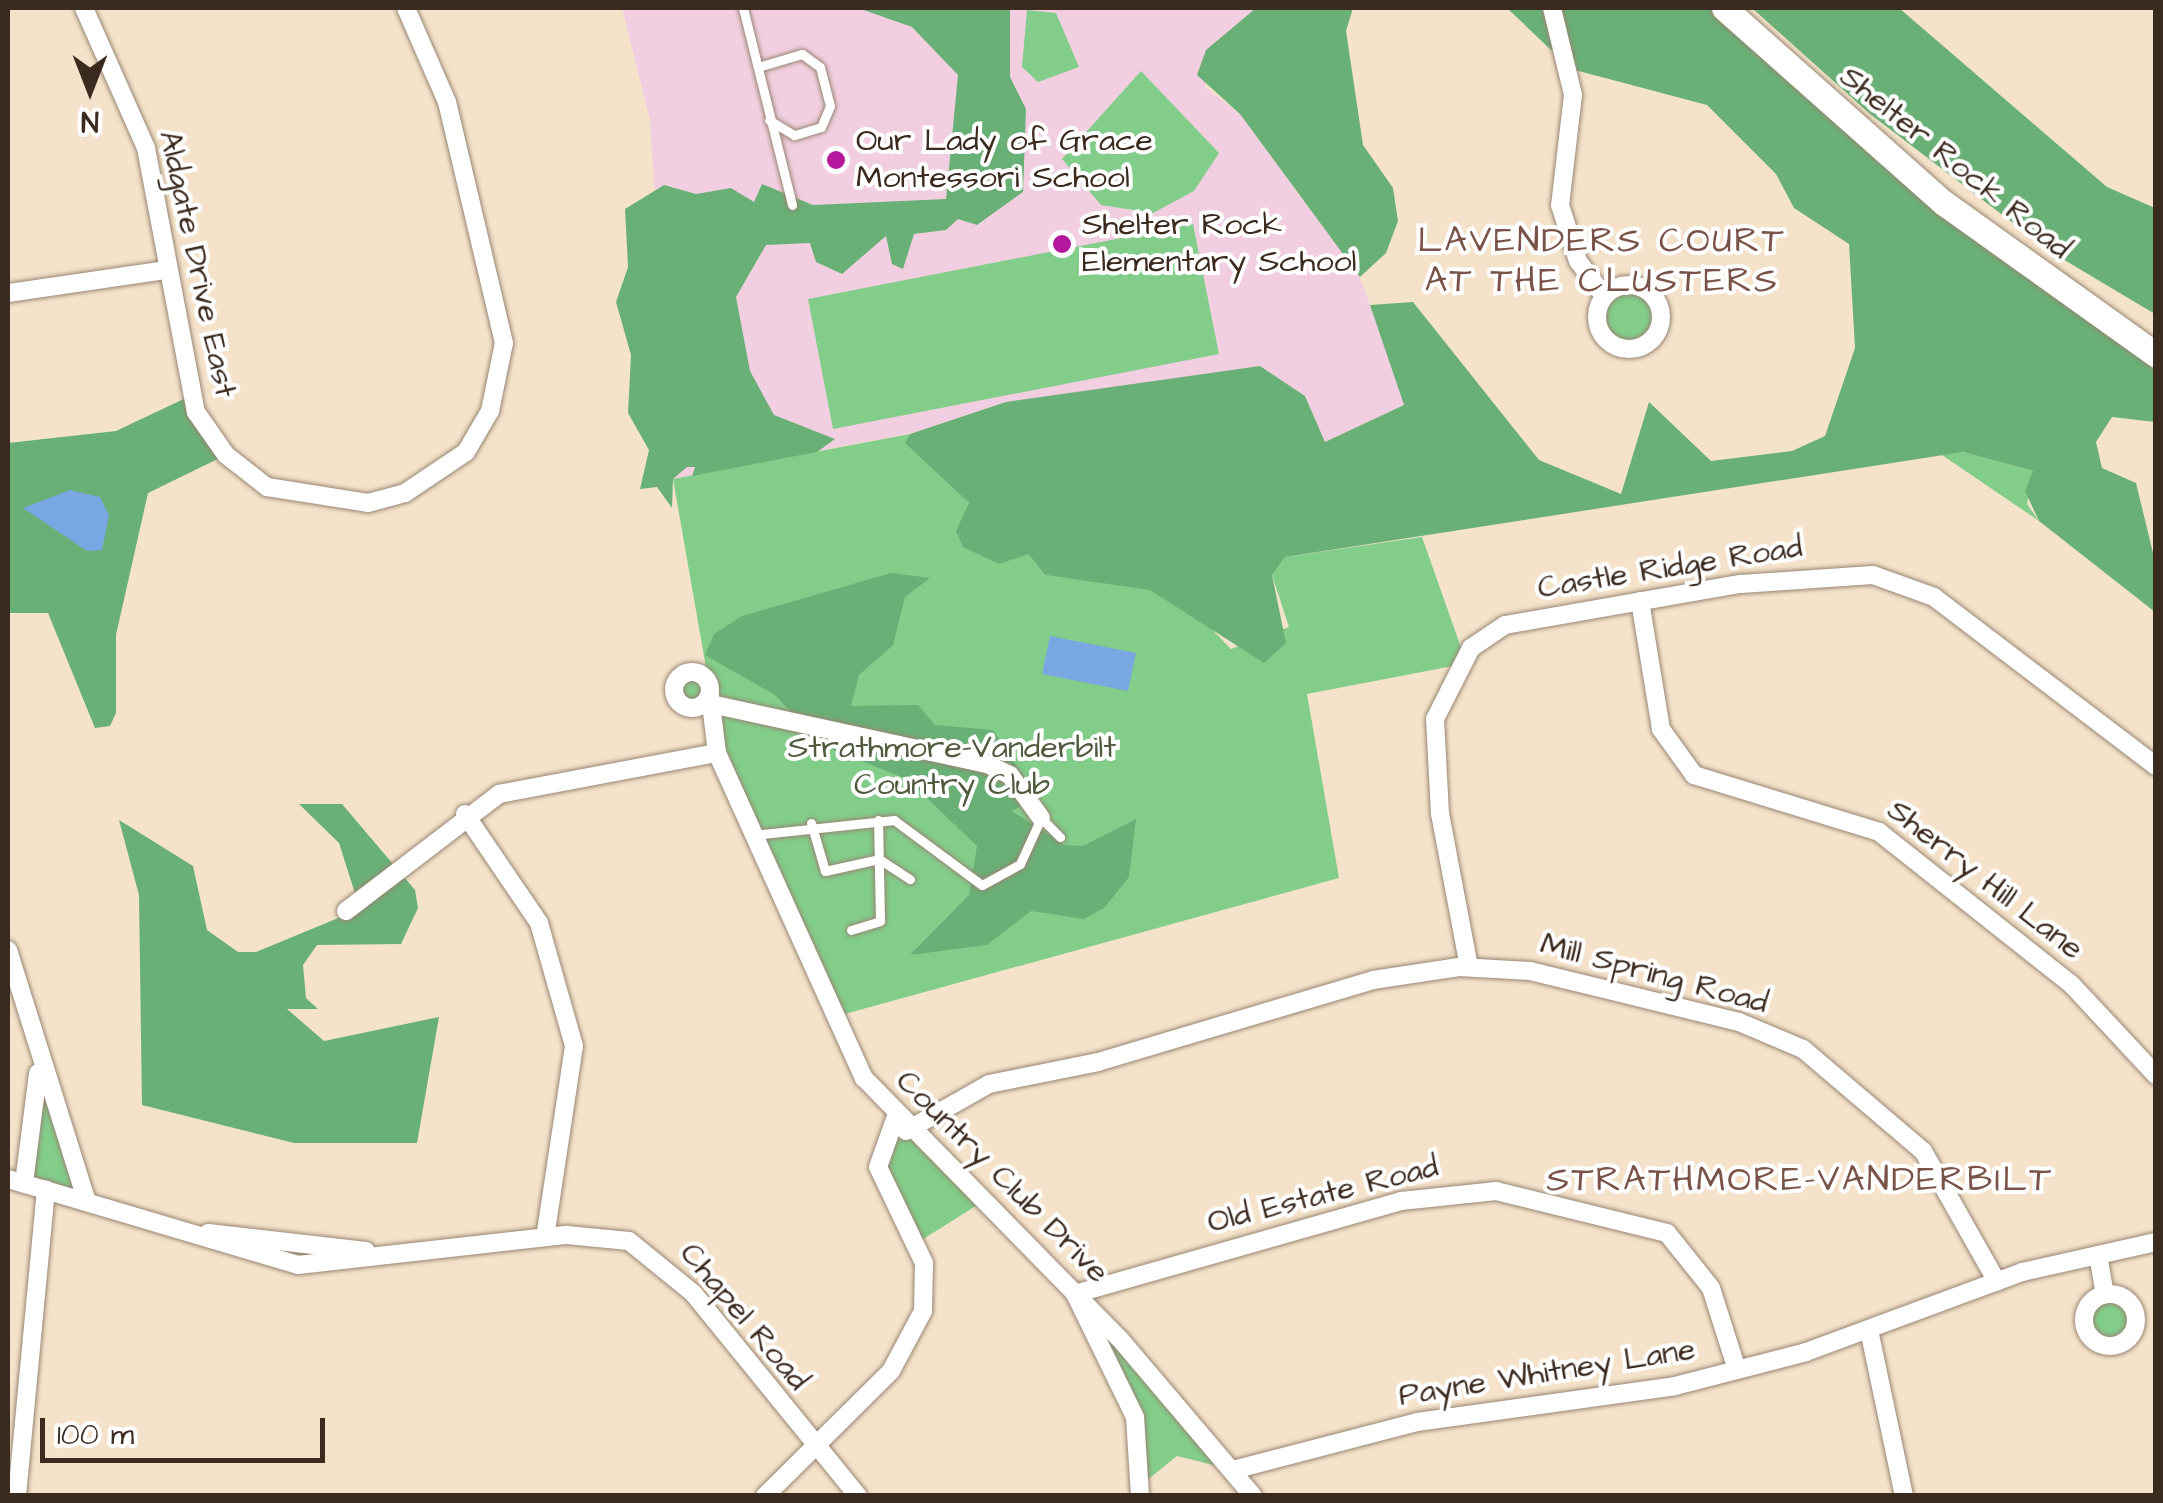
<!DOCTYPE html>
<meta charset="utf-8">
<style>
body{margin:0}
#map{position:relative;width:2163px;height:1503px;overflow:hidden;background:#f4e3ca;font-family:"Architects Daughter",sans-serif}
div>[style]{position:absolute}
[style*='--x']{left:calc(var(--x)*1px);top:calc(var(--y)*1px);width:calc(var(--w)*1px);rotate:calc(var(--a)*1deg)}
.built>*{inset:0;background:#f2cfe0}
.green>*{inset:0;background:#82cd8a}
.round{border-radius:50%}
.forest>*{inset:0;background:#69b076}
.water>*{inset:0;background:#78a7e1}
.roads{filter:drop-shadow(0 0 2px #988674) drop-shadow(0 0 2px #988674)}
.lane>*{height:9px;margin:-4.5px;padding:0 4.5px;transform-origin:4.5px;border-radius:4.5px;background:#fff}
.street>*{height:18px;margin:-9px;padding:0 9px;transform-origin:9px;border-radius:9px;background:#fff}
.street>.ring{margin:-9px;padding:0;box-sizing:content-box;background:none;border:18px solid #fff;border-radius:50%}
.secondary>*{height:25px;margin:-12.5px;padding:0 12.5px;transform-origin:12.5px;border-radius:12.5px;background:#fff}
.dots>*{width:28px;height:28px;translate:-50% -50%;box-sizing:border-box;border:5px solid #fff;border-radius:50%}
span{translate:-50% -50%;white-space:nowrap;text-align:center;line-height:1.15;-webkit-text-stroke:8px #fff;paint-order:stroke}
.poi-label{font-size:32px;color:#3b2a1e}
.left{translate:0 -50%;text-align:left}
.street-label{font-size:32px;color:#3b2a1e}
.park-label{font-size:32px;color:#505b3e}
.neighbourhood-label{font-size:35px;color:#7a5348;letter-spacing:2.5px}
.frame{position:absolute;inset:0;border:10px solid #3b2a1e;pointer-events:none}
.north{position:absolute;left:40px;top:40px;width:100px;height:100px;-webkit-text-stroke:8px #fff;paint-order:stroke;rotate:180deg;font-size:28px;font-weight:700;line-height:40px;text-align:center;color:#3b2a1e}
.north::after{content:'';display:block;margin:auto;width:35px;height:45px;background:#3b2a1e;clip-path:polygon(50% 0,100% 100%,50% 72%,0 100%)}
.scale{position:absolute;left:40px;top:1418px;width:285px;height:45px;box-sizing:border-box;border:5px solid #3b2a1e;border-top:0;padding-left:12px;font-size:30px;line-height:35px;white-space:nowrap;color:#3b2a1e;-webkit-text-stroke:8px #fff;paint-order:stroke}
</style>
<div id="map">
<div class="built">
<i style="clip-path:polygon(622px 8px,1256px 8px,1207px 50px,1205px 87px,1240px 114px,1360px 277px,1405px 405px,1325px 442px,1305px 396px,1259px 366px,673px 479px,650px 120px)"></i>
</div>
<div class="green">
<i style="clip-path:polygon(1027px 10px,1056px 13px,1079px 67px,1038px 82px,1022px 67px)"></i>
<i style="clip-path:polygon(1141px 71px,1219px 153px,1194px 191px,1153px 213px,1101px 205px,1062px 159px)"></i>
<i style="clip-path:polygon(1193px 224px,1219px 354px,833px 429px,808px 299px)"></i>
<i class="round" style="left:1597px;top:285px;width:64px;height:64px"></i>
<i style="clip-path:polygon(910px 434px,906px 443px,969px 503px,964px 518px,1028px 554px,1045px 575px,1150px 589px,1190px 607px,1231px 649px,1289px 627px,1272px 575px,1285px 557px,1422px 537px,1464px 656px,1458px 665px,1307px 694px,1339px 878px,834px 1017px,717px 753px,706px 702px,687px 708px,675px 696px,686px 673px,708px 679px,673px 479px)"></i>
<i style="clip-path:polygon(1963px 452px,2033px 471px,2027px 504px,2039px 521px,1942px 455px)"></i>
<i style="clip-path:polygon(38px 1068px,87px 1202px,24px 1183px)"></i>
<i style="clip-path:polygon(895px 1123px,979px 1204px,920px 1241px,887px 1187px,882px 1151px)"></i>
<i class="round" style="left:2084px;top:1294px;width:52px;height:52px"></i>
<i style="clip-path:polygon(1102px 1320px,1233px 1470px,1177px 1456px,1141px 1485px,1141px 1452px,1103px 1354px)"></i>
</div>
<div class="forest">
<i style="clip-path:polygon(858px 8px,1010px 8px,1010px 77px,1026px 109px,1023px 192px,977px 225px,958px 219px,946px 230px,914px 234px,903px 269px,892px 264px,886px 236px,842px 274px,816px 262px,810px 243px,766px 245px,736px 297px,750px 371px,774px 415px,835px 439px,817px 452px,692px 476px,695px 467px,687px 467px,673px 479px,672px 508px,657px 487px,640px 489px,649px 450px,628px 413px,631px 355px,616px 302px,628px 267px,625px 209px,664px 185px,696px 194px,731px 188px,754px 202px,762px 184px,813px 205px,946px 199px,958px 75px,912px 27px)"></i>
<i style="clip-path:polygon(1256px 8px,1353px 8px,1346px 31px,1363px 145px,1393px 188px,1398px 221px,1386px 253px,1360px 277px,1240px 114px,1197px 75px,1206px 50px)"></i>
<i style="clip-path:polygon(1507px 8px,1724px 8px,1805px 84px,2155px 354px,2155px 422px,2112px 417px,2096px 442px,2102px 468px,2136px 483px,2155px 561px,2155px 612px,2039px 521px,2025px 491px,2033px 471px,1963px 452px,1285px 557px,1272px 575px,1286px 643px,1264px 663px,1150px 590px,1045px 575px,1028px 554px,999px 564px,963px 547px,956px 531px,969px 503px,905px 443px,910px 434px,1006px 402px,1260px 366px,1305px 396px,1325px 442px,1404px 405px,1370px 305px,1413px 302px,1539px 460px,1621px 494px,1649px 402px,1711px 461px,1792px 451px,1825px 436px,1855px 348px,1849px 244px,1794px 208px,1776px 174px,1707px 105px,1571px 69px)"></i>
<i style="clip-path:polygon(1752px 8px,1899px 8px,2107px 187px,2155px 208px,2155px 314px,2051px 252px,1870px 114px)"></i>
<i style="clip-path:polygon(190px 396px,226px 455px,148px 493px,116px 635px,116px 713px,110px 726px,95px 728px,48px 613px,8px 613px,8px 443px,116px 431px)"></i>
<i style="clip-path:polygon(891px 573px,930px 578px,905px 597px,893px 645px,859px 675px,851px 706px,918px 705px,935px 725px,993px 730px,1037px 797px,1012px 811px,1064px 845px,1083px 846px,1136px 819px,1129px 877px,1104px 908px,1084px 919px,1031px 911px,987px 945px,910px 955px,969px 895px,977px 846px,907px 779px,823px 746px,775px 695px,705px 655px,714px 634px,742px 616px)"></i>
<i style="clip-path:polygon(299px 804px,342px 804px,415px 890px,418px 908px,401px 944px,317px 945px,303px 965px,306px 998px,318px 1009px,287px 1009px,324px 1041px,439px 1017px,417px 1143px,294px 1143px,142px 1105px,139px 895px,119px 820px,193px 866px,207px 930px,238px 952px,256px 952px,360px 909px,339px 843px)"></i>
</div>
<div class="water">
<i style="clip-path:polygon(70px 490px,100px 497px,109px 515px,102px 550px,87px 551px,23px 508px)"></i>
<i style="clip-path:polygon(1050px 636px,1136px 653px,1128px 691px,1042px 674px)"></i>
</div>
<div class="roads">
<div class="lane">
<i style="--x:743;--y:8;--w:203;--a:76"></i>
<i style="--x:758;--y:67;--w:46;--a:-16.5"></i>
<i style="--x:802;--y:54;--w:22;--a:36"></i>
<i style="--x:820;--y:67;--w:40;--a:75.6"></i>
<i style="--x:830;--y:106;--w:23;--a:113"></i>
<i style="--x:821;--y:127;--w:28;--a:163"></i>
<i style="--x:794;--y:135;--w:29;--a:-149"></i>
<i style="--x:811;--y:823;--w:50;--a:73.7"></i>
<i style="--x:825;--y:871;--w:55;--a:-12.5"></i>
<i style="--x:879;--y:859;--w:37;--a:33"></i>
<i style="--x:753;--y:835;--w:142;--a:-6.1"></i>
<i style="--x:894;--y:820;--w:109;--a:36.5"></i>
<i style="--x:982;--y:885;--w:43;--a:-28.9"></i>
<i style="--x:1020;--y:864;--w:51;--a:-65.5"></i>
<i style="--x:1041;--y:818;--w:27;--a:45"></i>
<i style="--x:851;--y:930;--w:30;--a:-17"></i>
<i style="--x:880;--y:921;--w:101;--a:-91.1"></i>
</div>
<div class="street">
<i style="--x:84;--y:8;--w:153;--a:66.1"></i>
<i style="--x:146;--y:148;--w:269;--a:79.3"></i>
<i style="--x:196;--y:412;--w:52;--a:55.1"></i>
<i style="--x:226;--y:455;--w:52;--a:38"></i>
<i style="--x:267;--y:487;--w:102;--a:9"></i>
<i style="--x:368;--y:503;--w:38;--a:-15"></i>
<i style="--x:405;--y:493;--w:73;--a:-33.9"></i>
<i style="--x:466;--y:452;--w:48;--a:-59.7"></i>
<i style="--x:490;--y:411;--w:69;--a:-78.4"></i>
<i style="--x:504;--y:343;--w:248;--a:-103.3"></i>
<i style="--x:447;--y:102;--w:103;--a:-113.6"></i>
<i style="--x:1552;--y:8;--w:89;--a:76.4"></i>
<i style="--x:1573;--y:95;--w:111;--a:96.7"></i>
<i style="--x:1560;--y:205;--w:59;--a:72.2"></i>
<i style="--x:1578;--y:261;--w:44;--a:53.4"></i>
<i class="ring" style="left:1597px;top:285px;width:46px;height:46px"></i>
<i style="--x:8;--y:293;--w:160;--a:-8.3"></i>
<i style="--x:1640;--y:601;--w:130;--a:80.7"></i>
<i style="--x:1661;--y:729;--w:57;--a:54.3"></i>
<i style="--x:1694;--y:775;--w:194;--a:17.1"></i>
<i style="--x:1879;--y:832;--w:245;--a:38.4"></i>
<i style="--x:2071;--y:984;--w:125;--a:47"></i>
<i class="ring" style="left:674px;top:672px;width:18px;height:18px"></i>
<i style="--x:710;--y:696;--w:57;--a:83"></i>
<i style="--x:717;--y:753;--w:357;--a:65.7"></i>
<i style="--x:864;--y:1078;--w:364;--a:45.6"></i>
<i style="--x:1119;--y:1338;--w:207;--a:49.7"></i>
<i style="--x:711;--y:704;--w:282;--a:12.3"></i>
<i style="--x:987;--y:764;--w:25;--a:26"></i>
<i style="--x:1010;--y:775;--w:53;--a:54.2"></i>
<i style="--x:465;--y:814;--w:132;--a:55.8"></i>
<i style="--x:539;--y:923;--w:128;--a:74.1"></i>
<i style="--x:574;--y:1046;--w:193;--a:98.6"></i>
<i style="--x:346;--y:911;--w:193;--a:-37.4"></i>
<i style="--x:499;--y:794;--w:222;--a:-10.7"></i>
<i style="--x:8;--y:950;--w:264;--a:72.6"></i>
<i style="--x:1469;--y:967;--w:156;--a:-100.7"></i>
<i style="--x:1440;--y:814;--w:95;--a:-93"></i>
<i style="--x:1435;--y:719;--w:80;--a:-63.1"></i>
<i style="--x:1471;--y:648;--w:41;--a:-34.1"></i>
<i style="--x:1505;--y:625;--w:240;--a:-9.9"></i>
<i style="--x:1741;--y:584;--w:132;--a:-3.9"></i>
<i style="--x:1873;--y:575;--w:65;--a:19.8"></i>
<i style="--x:1934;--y:597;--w:279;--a:37.3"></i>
<i style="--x:906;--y:1131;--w:95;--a:-29.5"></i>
<i style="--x:989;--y:1084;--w:111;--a:-11.4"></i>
<i style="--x:1098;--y:1062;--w:287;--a:-16.6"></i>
<i style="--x:1373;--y:980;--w:87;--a:-8.6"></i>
<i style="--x:1459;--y:967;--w:71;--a:3.2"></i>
<i style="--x:1530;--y:971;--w:215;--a:13.7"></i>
<i style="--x:1739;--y:1022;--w:69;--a:22.9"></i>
<i style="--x:1803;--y:1049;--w:157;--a:40.4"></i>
<i style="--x:1923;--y:1151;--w:150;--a:60.5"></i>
<i style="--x:8;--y:1179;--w:302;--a:16.5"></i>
<i style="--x:298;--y:1265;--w:271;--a:-6.4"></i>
<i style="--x:567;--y:1235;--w:62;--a:5.5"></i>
<i style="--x:629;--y:1241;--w:82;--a:39.1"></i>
<i style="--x:693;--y:1293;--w:262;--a:50.9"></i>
<i style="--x:24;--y:1183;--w:111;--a:-82.7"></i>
<i style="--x:208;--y:1233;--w:159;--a:6.5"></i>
<i style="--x:2098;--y:1255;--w:40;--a:80"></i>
<i class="ring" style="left:2084px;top:1294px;width:34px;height:34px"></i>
<i style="--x:1869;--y:1330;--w:170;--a:78.1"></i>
<i style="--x:1233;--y:1470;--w:190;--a:-14.6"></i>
<i style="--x:1417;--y:1422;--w:260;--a:-7.9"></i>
<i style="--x:1675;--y:1386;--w:135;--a:-14.5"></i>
<i style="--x:1806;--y:1352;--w:230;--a:-20.3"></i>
<i style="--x:2022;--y:1272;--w:137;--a:-12.6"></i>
<i style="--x:17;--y:1496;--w:308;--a:-84.6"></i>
<i style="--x:765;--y:1496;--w:177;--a:-44.8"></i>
<i style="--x:891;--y:1371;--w:68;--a:-61.9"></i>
<i style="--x:923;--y:1311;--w:48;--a:-88.8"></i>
<i style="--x:924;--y:1263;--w:106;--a:-115.6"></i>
<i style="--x:878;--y:1167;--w:51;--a:-70.5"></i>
<i style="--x:1140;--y:1496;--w:79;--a:-93.6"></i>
<i style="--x:1135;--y:1417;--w:137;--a:-116"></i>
<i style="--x:1075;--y:1294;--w:339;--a:-15.9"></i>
<i style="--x:1401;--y:1201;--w:96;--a:-6"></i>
<i style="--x:1496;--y:1191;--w:176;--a:13.8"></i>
<i style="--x:1667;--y:1233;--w:70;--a:51.3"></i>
<i style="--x:1711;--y:1288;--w:86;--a:72.4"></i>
</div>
<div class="secondary">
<i style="--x:1724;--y:8;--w:294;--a:41.6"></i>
<i style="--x:1944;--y:203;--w:261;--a:35.6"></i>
</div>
</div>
<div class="dots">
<i style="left:836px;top:160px;background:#b5179e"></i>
<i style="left:1062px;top:244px;background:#b5179e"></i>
</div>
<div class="poi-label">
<span class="left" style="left:856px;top:160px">Our Lady of Grace<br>Montessori School</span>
<span class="left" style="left:1082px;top:244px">Shelter Rock<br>Elementary School</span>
</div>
<div class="street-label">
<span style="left:1955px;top:163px;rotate:39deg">Shelter Rock Road</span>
<span style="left:197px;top:264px;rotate:78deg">Aldgate Drive East</span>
<span style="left:1670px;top:568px;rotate:-9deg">Castle Ridge Road</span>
<span style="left:1985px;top:880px;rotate:38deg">Sherry Hill Lane</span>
<span style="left:1654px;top:974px;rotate:15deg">Mill Spring Road</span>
<span style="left:1002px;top:1177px;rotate:45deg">Country Club Drive</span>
<span style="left:1323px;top:1195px;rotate:-14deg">Old Estate Road</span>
<span style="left:744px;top:1317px;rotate:50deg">Chapel Road</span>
<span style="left:1547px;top:1373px;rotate:-9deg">Payne Whitney Lane</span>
</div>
<div class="park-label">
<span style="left:952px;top:767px">Strathmore-Vanderbilt<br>Country Club</span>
</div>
<div class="neighbourhood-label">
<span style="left:1602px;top:261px">LAVENDERS COURT<br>AT THE CLUSTERS</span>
<span style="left:1800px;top:1180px">STRATHMORE–VANDERBILT</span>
</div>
<div class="frame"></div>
<div class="north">N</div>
<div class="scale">100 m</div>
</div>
